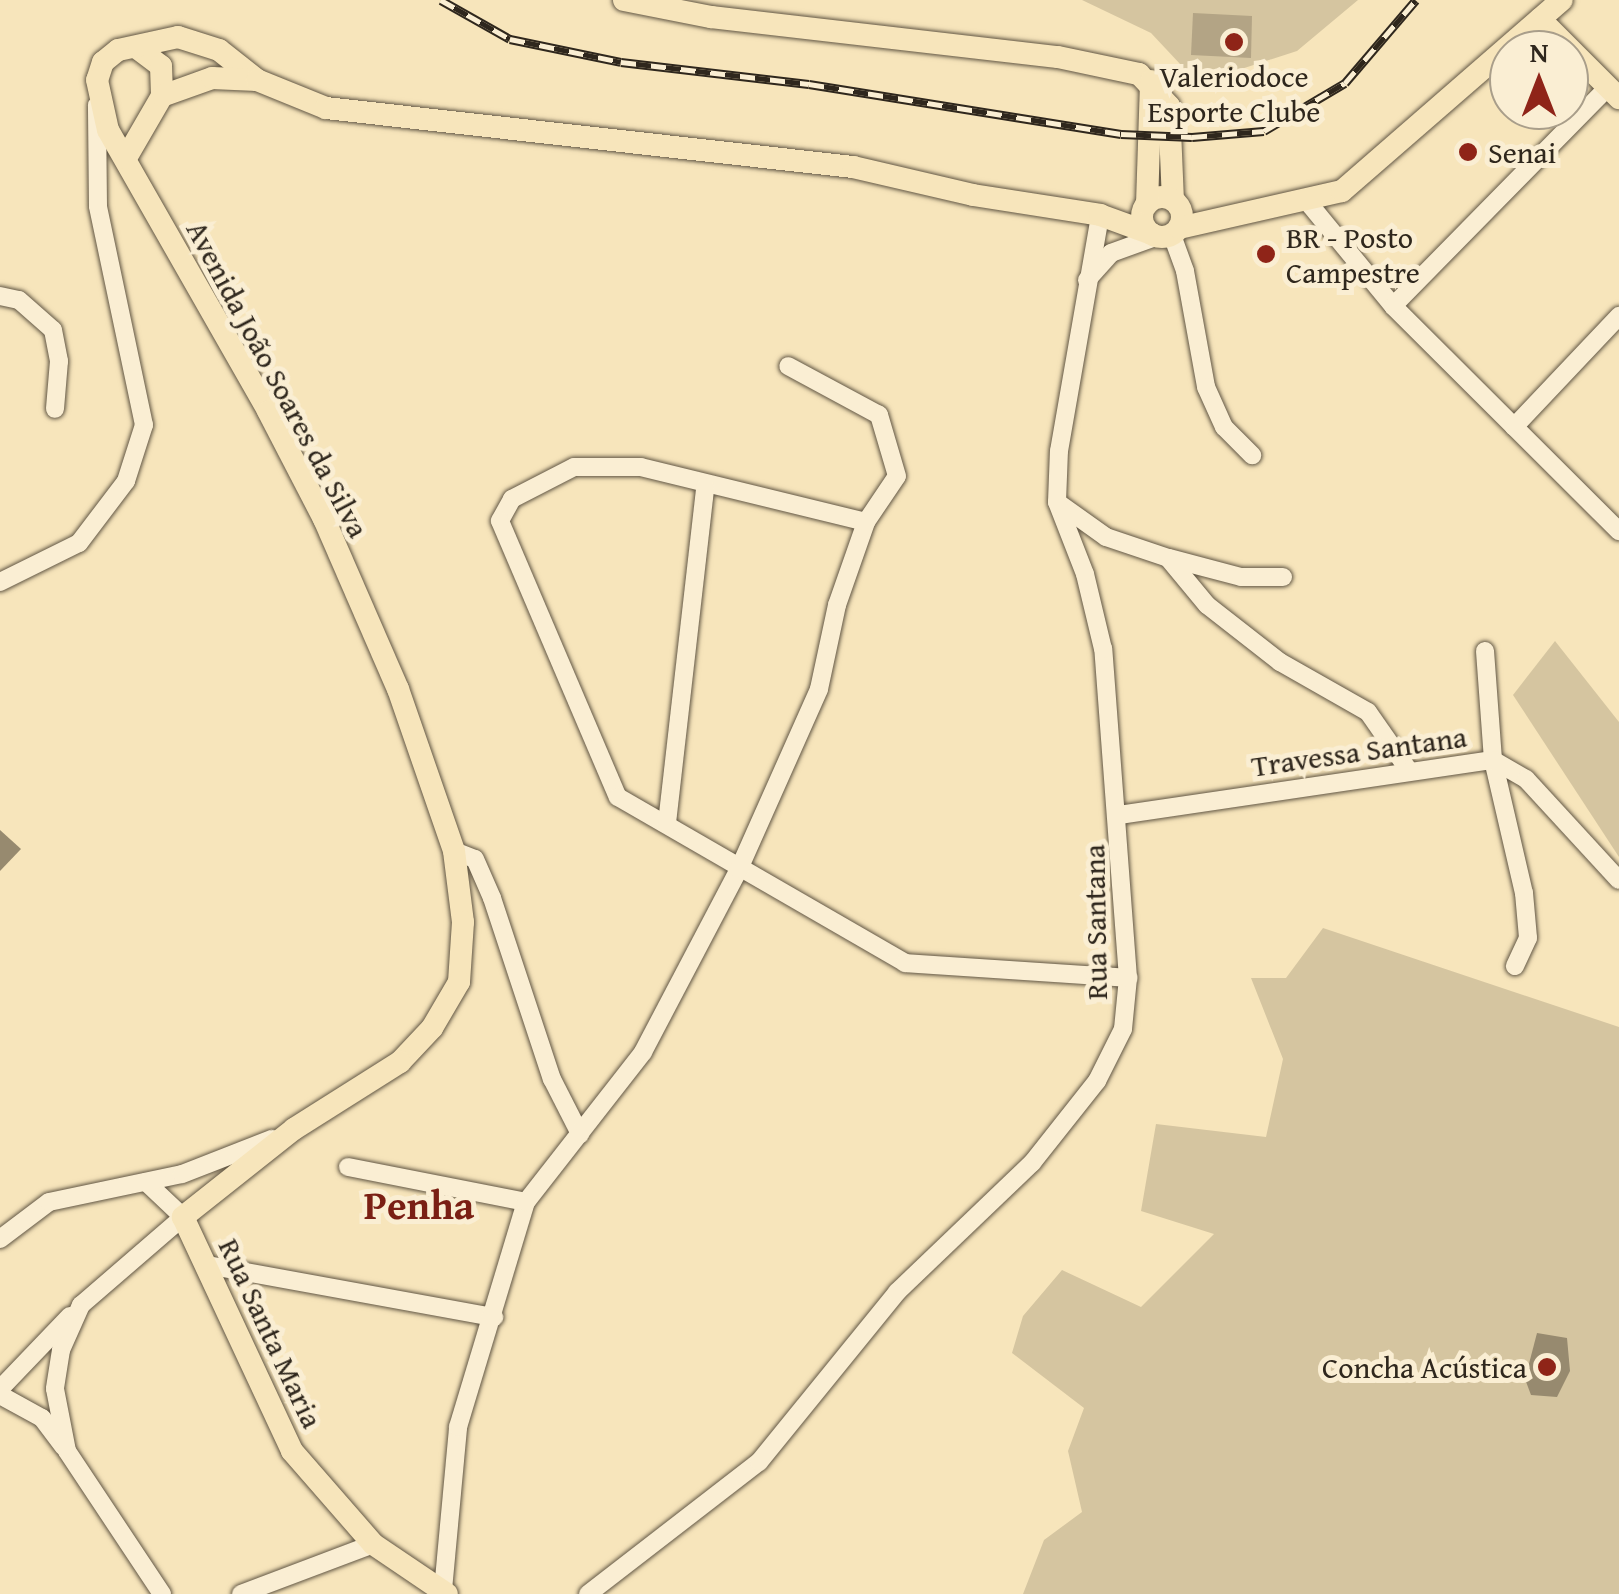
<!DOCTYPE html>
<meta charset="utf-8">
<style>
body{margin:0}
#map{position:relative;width:1619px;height:1594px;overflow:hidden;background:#f7e5bb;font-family:"Gentium Book Plus",serif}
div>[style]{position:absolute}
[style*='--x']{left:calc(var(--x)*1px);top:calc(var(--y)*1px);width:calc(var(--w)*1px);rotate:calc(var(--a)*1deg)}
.green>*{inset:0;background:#d5c5a0}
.water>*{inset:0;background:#b3a485}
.building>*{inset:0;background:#978a6f}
.roads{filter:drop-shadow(0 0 2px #615644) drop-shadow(0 0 2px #615644)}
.minor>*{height:18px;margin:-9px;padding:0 9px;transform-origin:9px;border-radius:9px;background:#faeed3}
.major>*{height:22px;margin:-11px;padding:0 11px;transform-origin:11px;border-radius:11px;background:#f7e5bb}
.major>.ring{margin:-11px;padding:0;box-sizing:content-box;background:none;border:22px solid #f7e5bb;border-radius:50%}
.rail>*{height:9px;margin-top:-4.5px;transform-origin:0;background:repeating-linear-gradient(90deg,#faeed3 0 15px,#2f271d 0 30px);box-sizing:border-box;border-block:2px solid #2f271d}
.dots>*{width:28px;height:28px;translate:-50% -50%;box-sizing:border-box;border:5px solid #faeed3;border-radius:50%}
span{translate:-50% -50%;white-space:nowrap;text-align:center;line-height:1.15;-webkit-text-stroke:10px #faeed3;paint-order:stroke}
.poi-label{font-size:30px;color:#2f271d}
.left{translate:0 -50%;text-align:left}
.right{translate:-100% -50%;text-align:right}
.street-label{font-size:30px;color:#2f271d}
.district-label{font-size:40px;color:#7a1f14;font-weight:700}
.north{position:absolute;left:1489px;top:30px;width:100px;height:100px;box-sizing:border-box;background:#faeed3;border:2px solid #a99e8a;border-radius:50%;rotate:0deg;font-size:28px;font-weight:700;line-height:40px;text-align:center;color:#2f271d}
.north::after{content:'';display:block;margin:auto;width:35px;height:45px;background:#8f2418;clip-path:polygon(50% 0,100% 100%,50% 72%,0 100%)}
</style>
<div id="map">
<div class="green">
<i style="clip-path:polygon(1082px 0,1358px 0,1297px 51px,1189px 86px,1181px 65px,1151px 33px)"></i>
<i style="clip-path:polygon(1555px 641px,1619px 722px,1619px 857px,1513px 695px)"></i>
<i style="clip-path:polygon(1323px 928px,1619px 1027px,1619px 1594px,1023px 1594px,1044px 1540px,1082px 1512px,1068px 1451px,1084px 1408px,1012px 1353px,1023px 1316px,1062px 1270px,1141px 1307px,1214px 1234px,1141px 1211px,1156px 1124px,1266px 1137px,1283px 1059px,1251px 978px,1286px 978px)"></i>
</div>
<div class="water">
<i style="clip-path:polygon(1193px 13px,1252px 16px,1251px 58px,1191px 55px)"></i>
</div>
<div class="building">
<i style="clip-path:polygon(0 830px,21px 849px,0 871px)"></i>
<i style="clip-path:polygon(1537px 1333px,1567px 1338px,1570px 1371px,1557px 1397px,1531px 1395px,1525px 1379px)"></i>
</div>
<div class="roads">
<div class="minor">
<i style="--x:1306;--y:200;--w:137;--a:50.6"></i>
<i style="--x:1393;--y:306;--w:319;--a:44.9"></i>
<i style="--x:1172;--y:235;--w:38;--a:70"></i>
<i style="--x:1185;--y:271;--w:118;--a:79.7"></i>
<i style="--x:1206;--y:387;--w:44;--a:65.8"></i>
<i style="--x:1224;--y:427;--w:40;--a:45"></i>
<i style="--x:1087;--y:280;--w:36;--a:-48"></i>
<i style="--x:1111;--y:253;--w:50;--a:-19.9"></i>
<i style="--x:0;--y:296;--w:19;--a:12"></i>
<i style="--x:19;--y:300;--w:45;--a:41.4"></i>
<i style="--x:53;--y:330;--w:32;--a:79"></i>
<i style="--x:59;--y:361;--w:48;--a:94.8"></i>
<i style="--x:1393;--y:306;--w:307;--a:-45.5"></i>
<i style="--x:1514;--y:427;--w:153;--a:-46.6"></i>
<i style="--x:1057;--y:502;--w:60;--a:35.5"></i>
<i style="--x:1106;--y:537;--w:65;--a:18.7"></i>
<i style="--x:1168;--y:558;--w:61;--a:50.3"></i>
<i style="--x:1207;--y:605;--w:93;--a:38"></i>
<i style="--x:1280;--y:662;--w:101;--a:29.6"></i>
<i style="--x:1368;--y:712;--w:68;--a:55.1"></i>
<i style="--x:866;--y:522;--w:232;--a:-166.3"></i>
<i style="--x:641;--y:467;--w:67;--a:180"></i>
<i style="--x:574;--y:467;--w:70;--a:152.7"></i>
<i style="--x:512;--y:499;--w:25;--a:119"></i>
<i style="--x:500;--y:521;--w:300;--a:66.9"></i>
<i style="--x:618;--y:797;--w:332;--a:30"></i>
<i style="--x:905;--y:963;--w:224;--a:3.8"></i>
<i style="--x:1169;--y:558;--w:74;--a:14.8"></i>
<i style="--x:1241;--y:577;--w:42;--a:0"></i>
<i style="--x:0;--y:582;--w:88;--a:-26.3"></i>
<i style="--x:79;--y:543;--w:78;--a:-52.8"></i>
<i style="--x:126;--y:481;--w:59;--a:-72.2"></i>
<i style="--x:144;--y:425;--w:224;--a:-101.9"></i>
<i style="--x:98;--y:206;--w:101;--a:-90.6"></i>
<i style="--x:1485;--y:651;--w:109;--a:85.8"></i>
<i style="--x:1493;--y:760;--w:137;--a:76.9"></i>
<i style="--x:1524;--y:893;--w:45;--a:84.9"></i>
<i style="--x:1528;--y:938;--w:31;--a:115"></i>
<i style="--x:1119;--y:815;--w:378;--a:-8.4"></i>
<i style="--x:1493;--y:760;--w:38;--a:30"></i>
<i style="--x:1526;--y:779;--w:137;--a:47.4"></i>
<i style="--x:667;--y:823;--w:338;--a:-83.5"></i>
<i style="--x:454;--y:851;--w:22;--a:21"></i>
<i style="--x:475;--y:859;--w:43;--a:66.4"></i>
<i style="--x:492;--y:898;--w:191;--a:71.7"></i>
<i style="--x:552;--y:1079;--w:62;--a:63"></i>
<i style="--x:348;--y:1167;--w:181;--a:11.1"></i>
<i style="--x:146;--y:1182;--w:51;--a:43.4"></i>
<i style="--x:183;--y:1217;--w:135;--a:139.2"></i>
<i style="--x:81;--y:1305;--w:49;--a:114"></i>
<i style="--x:61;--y:1350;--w:39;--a:99"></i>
<i style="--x:55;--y:1389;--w:63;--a:79"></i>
<i style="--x:67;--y:1451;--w:172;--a:56.4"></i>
<i style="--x:0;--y:1239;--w:61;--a:-37.1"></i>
<i style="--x:49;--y:1202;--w:136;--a:-11.9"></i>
<i style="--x:182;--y:1174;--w:97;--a:-21.3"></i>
<i style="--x:207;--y:1265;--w:292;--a:10.3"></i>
<i style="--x:0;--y:1389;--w:101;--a:-46.2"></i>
<i style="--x:0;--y:1395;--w:48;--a:28.7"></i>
<i style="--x:42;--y:1418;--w:36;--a:53"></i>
<i style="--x:443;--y:1590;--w:164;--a:-84.7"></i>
<i style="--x:458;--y:1427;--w:235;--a:-73.2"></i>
<i style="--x:526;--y:1202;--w:190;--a:-52"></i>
<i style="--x:643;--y:1052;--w:207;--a:-62.3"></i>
<i style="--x:739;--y:869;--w:197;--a:-66"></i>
<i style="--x:819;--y:689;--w:86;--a:-77.9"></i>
<i style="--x:837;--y:605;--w:88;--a:-70.7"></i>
<i style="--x:866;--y:522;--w:55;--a:-56"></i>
<i style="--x:897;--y:476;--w:64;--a:-106.4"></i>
<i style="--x:879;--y:415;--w:103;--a:-151.7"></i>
<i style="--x:241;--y:1594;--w:141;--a:-20.7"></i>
<i style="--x:588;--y:1594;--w:216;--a:-37.7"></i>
<i style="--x:759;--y:1462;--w:219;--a:-50.9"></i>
<i style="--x:897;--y:1292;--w:187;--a:-43.7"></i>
<i style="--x:1032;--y:1163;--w:105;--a:-51.6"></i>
<i style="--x:1097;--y:1081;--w:58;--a:-63.4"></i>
<i style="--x:1123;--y:1029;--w:51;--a:-84.4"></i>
<i style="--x:1128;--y:978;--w:330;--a:-94.3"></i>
<i style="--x:1103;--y:649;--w:77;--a:-103.5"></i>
<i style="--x:1085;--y:574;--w:77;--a:-111.3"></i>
<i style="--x:1057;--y:502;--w:51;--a:-87.8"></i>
<i style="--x:1059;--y:451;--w:240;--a:-80.1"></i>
</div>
<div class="major">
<i style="--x:624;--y:0;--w:89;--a:11.1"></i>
<i style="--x:711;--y:17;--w:349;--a:6.6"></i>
<i style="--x:1058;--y:57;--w:83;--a:11.9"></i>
<i style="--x:1139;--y:74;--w:44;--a:46.8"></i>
<i style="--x:1169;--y:106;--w:94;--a:87.6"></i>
<i style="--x:1540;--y:19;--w:112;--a:45"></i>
<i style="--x:137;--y:48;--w:30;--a:37"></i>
<i style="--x:161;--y:66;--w:30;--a:88"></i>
<i style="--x:257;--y:80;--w:48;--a:-141.7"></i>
<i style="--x:219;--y:50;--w:43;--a:-162.4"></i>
<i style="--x:178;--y:37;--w:61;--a:167.8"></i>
<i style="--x:118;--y:50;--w:19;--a:141"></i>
<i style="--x:103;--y:62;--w:19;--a:108"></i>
<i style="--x:97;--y:80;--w:51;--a:77.6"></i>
<i style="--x:108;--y:130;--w:323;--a:60.3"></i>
<i style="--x:268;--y:411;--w:122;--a:62.6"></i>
<i style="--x:324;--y:519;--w:185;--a:66.5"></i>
<i style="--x:398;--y:689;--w:171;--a:70.9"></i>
<i style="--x:454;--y:851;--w:72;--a:82.8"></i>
<i style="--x:463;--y:922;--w:60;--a:93.8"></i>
<i style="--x:459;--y:982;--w:53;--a:120.4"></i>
<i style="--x:432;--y:1028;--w:47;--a:133.3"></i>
<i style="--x:400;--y:1062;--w:125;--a:147.7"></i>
<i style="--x:294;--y:1129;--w:142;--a:141.6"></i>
<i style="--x:183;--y:1217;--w:258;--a:65"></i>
<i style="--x:292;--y:1451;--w:123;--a:48.9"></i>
<i style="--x:373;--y:1544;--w:89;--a:34"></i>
<i style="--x:126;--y:158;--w:72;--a:-59.9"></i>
<i style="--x:162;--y:96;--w:53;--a:-19.8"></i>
<i style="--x:212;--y:78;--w:45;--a:2.5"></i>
<i style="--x:257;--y:80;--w:74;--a:22.1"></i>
<i style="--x:326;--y:108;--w:530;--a:6.39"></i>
<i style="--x:853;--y:167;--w:123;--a:13.1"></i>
<i style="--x:973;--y:195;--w:129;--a:8.9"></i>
<i style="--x:1100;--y:215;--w:55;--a:20.1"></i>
<i class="ring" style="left:1142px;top:197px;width:18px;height:18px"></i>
<i style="--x:1147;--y:204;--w:123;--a:-88.1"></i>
<i style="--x:1179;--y:228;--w:167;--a:-12.8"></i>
<i style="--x:1342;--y:191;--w:291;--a:-41"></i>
</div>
</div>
<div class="rail">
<i style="--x:441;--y:0;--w:79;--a:29.5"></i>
<i style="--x:510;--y:39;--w:113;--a:11.7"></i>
<i style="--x:621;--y:62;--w:189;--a:6.7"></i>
<i style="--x:809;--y:84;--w:316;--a:9.1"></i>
<i style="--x:1121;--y:134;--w:71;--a:2.4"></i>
<i style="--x:1192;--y:137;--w:72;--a:-4.8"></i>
<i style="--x:1264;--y:131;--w:94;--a:-30.7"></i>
<i style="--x:1345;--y:83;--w:109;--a:-49.5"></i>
</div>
<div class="dots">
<i style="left:1234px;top:42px;background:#8f2418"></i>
<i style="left:1468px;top:152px;background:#8f2418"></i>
<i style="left:1266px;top:254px;background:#8f2418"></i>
<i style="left:1547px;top:1367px;background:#8f2418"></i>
</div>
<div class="poi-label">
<span style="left:1234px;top:93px">Valeriodoce<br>Esporte Clube</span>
<span class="left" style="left:1488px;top:152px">Senai</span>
<span class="left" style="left:1286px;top:254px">BR - Posto<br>Campestre</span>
<span class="right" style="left:1527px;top:1367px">Concha Acústica</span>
</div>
<div class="street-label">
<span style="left:278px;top:379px;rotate:62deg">Avenida João Soares da Silva</span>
<span style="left:1359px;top:751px;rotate:-8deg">Travessa Santana</span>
<span style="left:1095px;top:922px;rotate:-91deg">Rua Santana</span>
<span style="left:271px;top:1333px;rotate:65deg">Rua Santa Maria</span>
</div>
<div class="district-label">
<span style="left:419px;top:1205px">Penha</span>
</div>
<div class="north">N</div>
</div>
